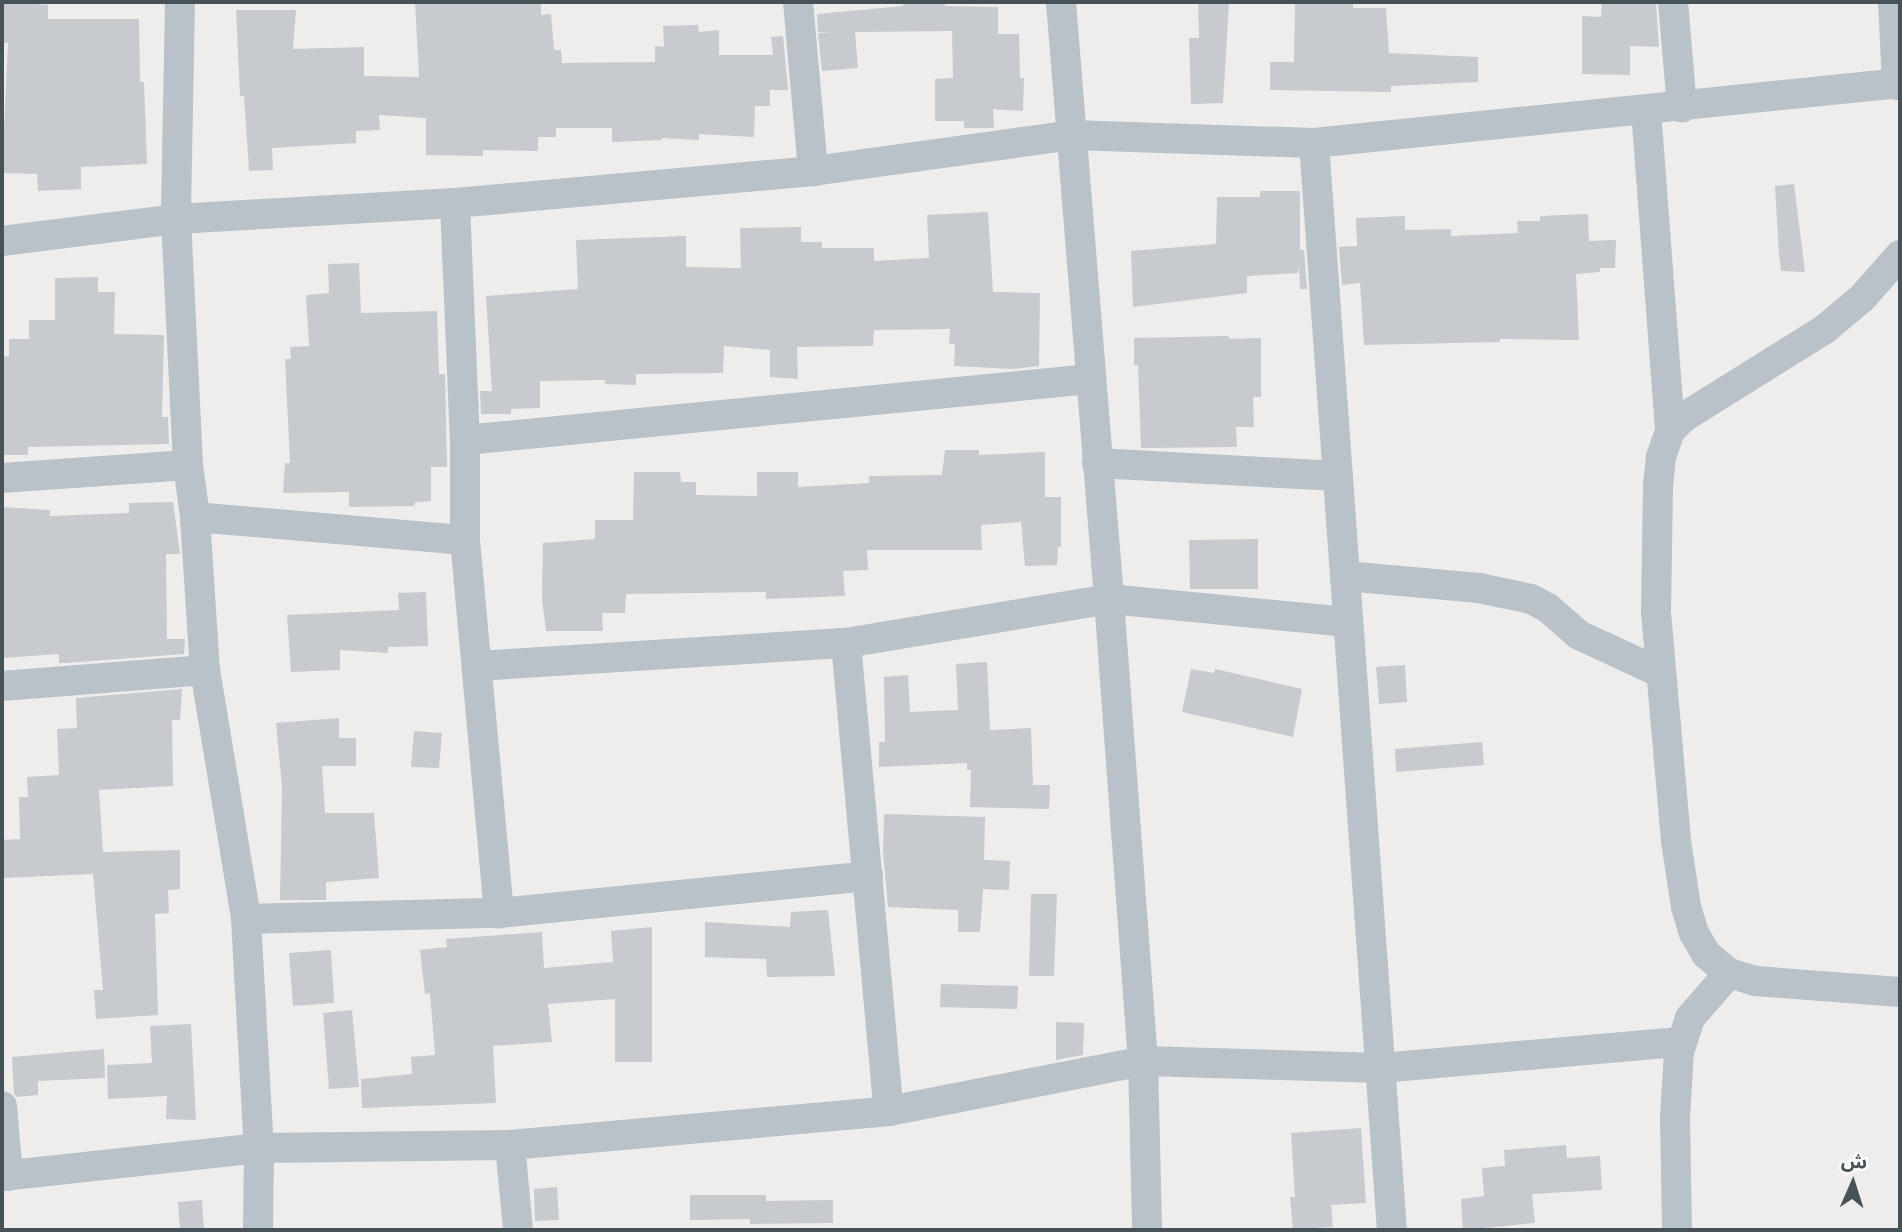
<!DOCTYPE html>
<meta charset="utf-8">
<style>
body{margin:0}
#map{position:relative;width:1902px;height:1232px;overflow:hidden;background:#efecec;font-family:Inter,"Noto Sans Arabic",sans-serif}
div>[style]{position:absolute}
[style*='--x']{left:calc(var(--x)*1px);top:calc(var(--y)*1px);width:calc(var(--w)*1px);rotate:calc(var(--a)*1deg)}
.building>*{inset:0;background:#c7cacf}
.minor>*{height:30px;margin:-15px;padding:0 15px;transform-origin:15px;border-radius:15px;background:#b9c2c8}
span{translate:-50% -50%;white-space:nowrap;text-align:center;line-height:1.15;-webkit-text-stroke:5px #fff;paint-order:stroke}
.frame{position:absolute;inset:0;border:4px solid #465258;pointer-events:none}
.north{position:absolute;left:1818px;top:1148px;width:70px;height:70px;-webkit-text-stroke:5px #fff;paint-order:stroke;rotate:3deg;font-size:19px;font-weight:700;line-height:28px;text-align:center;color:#465258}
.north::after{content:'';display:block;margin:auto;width:24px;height:32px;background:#465258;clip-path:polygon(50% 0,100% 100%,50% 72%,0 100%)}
</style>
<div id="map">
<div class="building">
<i style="clip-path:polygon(2px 2px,48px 5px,48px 19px,139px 19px,140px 82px,144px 82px,147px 164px,81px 167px,81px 189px,38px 191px,37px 174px,2px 173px,8px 43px,2px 43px)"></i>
<i style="clip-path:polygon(415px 2px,541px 2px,541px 15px,551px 14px,554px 50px,561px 50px,562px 63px,655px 62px,655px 46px,664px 47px,663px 26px,698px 25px,699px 32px,719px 30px,719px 55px,773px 55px,771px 37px,783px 36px,788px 90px,770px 90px,770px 106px,755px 106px,754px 137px,699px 134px,699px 140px,662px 138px,662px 140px,612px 142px,612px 128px,556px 128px,556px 137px,538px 137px,538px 151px,483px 150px,483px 156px,426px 155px,426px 118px,379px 115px,380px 130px,356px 131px,356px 143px,272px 148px,273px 170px,249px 171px,244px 96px,240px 96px,236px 10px,296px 10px,293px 49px,364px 47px,364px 76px,419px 77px)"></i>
<i style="clip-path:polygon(903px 2px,945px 2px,945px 6px,998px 7px,998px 34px,1019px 34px,1020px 78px,1024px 78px,1023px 111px,993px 109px,994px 128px,964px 128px,964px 121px,935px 121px,935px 79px,953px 78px,952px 31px,855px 32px,858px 68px,822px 71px,818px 33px,833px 32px,818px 32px,817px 14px,903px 6px)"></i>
<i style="clip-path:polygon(1198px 2px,1229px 2px,1223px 103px,1191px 104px,1189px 38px,1199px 38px)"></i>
<i style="clip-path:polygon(1295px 2px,1353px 2px,1353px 8px,1386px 8px,1389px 53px,1478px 57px,1478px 82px,1391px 86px,1391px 92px,1270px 90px,1270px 62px,1294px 62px)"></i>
<i style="clip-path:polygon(1602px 2px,1656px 2px,1659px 47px,1630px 46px,1630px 75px,1582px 74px,1582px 16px,1601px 17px)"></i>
<i style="clip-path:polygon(1794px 184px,1805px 272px,1781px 271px,1779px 254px,1775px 186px)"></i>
<i style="clip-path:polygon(1260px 191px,1300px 191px,1300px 250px,1304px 250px,1307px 289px,1300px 289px,1299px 265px,1298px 273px,1247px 276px,1247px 293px,1133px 307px,1131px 251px,1216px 244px,1217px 197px,1260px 197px)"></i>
<i style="clip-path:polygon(988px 212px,993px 292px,1040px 293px,1039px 366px,1014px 369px,954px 366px,955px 344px,949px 344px,950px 329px,874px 330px,873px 346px,797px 347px,798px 379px,770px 377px,770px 350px,724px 346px,723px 373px,636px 374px,636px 385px,605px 384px,605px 380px,540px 381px,540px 408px,511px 409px,511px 414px,481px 414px,480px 391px,492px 391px,486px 296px,578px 289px,576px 240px,686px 236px,686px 267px,741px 268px,740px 228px,801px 227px,801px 242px,822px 242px,822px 248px,874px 248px,874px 261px,929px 258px,927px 215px)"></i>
<i style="clip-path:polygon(1588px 214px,1589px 241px,1616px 240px,1615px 268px,1600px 268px,1600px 272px,1576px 274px,1579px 340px,1500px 339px,1500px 342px,1364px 345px,1360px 283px,1342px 285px,1339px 247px,1357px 246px,1356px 218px,1405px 216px,1405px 230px,1451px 229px,1451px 236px,1518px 233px,1517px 221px,1540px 221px,1540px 216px)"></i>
<i style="clip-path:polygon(359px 263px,361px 313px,437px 311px,439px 374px,445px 374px,447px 467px,431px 467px,431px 501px,415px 502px,414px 506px,349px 507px,349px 492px,283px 493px,285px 463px,290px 463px,285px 359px,291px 359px,290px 347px,309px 346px,306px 295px,329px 293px,328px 264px)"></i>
<i style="clip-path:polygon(98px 277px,98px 292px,115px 292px,114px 334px,164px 335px,162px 417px,168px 417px,169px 444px,28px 447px,28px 455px,2px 455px,2px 357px,9px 356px,9px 339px,29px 339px,29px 320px,55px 320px,55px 278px)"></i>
<i style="clip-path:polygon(1229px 336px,1229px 339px,1261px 338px,1261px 397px,1253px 397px,1254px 427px,1236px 427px,1237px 447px,1141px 448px,1138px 365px,1134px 365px,1134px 338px)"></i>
<i style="clip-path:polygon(945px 450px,979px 450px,979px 455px,1045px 452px,1045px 497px,1061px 497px,1061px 547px,1058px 547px,1057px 565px,1025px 566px,1021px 522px,981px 525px,982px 550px,867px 550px,868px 570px,843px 571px,845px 596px,766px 599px,766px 592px,626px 594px,625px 613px,602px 613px,603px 631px,546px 631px,542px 599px,543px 543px,595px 539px,595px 520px,633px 520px,634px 472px,680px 472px,681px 482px,696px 482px,696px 495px,757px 496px,757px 472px,798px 472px,798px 487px,869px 483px,869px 476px,942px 475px)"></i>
<i style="clip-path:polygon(173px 502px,180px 554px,166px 554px,167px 639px,185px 639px,184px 654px,66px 663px,59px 663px,59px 654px,2px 658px,2px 507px,50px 510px,50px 516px,129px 513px,129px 503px)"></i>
<i style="clip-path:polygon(1258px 539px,1258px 589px,1190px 589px,1189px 540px)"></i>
<i style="clip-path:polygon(426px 592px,428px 646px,388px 647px,388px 653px,340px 650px,340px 670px,291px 672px,287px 615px,399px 610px,398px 593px)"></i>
<i style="clip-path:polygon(987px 662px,990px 730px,1031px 728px,1033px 785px,1050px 785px,1049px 809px,970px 807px,971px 770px,967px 770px,967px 763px,879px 767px,879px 742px,885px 742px,884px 677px,908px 675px,910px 712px,958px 710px,956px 664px)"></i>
<i style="clip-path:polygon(1405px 665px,1407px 702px,1379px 704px,1376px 667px)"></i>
<i style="clip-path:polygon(1191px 669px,1214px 673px,1215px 669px,1302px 689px,1293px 737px,1182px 712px)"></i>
<i style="clip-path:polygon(182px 689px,180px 720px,172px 720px,173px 786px,99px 790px,103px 852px,180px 850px,180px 889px,168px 890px,169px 913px,155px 914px,158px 1015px,96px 1019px,94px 990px,103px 990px,93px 874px,2px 878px,2px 840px,20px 839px,19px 797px,28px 797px,27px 777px,59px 775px,57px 729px,77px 728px,76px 698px)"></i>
<i style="clip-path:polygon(339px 718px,339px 738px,356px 738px,356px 766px,322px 766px,325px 813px,374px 813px,379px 878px,326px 882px,326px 900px,280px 900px,282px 787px,276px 723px)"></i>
<i style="clip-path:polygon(414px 731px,442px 733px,439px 768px,411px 767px)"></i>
<i style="clip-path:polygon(1482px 742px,1484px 765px,1396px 772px,1395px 749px)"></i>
<i style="clip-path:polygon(884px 814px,985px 817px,984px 860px,1010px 861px,1009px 890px,983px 889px,980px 932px,958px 932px,958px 910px,888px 907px,883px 852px)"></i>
<i style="clip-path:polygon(1031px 894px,1057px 894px,1054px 976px,1029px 976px)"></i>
<i style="clip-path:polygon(828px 910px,835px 976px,767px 977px,766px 959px,705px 957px,705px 922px,790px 927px,791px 912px)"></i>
<i style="clip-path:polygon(652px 927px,652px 1062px,615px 1062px,615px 999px,548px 1004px,552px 1042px,493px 1046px,496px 1103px,362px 1108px,361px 1079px,412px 1074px,411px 1057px,435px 1055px,430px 993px,425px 994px,420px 950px,447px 947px,446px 939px,542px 932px,544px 968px,613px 962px,611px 931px)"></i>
<i style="clip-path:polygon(331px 950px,334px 1003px,293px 1006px,289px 953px)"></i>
<i style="clip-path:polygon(941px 984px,1018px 986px,1017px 1009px,940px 1007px)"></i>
<i style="clip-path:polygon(352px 1010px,359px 1087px,329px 1089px,323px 1013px)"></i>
<i style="clip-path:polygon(1056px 1022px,1084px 1023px,1083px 1055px,1056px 1060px)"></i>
<i style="clip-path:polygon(191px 1024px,196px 1120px,166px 1119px,167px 1096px,108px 1099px,107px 1065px,152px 1063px,150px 1026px)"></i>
<i style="clip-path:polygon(104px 1049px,105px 1078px,38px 1081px,38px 1095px,17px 1097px,14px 1094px,12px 1057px)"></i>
<i style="clip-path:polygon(1361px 1128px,1366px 1203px,1331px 1205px,1333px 1227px,1293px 1229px,1290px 1197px,1295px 1197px,1291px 1133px)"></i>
<i style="clip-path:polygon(1566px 1145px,1567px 1158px,1600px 1156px,1602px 1190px,1532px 1194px,1535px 1223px,1463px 1230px,1461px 1199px,1484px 1196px,1482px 1168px,1505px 1166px,1504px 1150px)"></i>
<i style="clip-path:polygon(557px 1187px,559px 1220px,535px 1221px,534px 1189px)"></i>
<i style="clip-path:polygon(690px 1195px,766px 1195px,766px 1201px,833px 1200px,833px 1223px,750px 1224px,750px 1219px,690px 1220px)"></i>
<i style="clip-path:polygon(202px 1200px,204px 1230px,180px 1230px,178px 1202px)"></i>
</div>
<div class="minor">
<i style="--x:180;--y:2;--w:217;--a:91.1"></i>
<i style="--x:176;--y:219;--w:246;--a:87.2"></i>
<i style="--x:188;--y:465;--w:52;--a:82.3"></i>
<i style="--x:195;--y:517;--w:153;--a:86.3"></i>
<i style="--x:205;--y:670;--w:252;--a:80.6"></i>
<i style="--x:246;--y:919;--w:229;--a:86.8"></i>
<i style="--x:259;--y:1148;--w:82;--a:90.7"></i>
<i style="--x:798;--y:2;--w:170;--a:84.9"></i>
<i style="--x:1061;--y:2;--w:599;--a:85.4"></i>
<i style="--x:1109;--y:599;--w:463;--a:85.8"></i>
<i style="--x:1143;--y:1061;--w:169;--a:88.6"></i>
<i style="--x:1673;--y:2;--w:106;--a:85.1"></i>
<i style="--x:1893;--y:2;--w:83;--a:87.2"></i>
<i style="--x:1646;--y:110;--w:322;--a:85.7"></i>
<i style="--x:1314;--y:143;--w:1090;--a:85.9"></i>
<i style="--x:455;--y:203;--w:237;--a:87.6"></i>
<i style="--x:465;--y:440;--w:100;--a:90"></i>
<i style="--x:465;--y:540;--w:375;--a:84.8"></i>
<i style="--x:2;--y:241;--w:175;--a:-7.2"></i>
<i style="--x:176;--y:219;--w:279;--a:-3.3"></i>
<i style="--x:455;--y:203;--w:359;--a:-5.1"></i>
<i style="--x:813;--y:171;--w:260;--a:-7.9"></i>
<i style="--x:1071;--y:135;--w:243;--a:1.9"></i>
<i style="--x:1314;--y:143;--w:589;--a:-5.85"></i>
<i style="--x:1900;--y:255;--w:57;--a:131.5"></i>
<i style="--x:1862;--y:298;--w:48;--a:140"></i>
<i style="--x:1825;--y:329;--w:166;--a:148"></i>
<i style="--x:1684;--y:417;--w:20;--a:135"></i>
<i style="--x:1670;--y:431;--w:28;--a:109"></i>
<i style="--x:1661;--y:457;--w:29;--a:96"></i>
<i style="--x:1658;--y:486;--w:126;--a:90.9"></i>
<i style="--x:1656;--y:612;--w:230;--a:85"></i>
<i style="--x:1676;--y:841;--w:67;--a:81.4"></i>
<i style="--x:1686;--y:907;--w:27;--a:73"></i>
<i style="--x:1694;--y:933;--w:24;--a:60"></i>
<i style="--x:1706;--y:954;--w:30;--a:40"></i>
<i style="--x:1729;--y:973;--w:28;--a:17"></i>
<i style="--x:1756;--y:981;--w:144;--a:4.4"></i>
<i style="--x:465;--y:440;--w:628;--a:-5.57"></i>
<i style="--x:1097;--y:463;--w:241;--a:3.1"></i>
<i style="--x:2;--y:478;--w:186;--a:-4"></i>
<i style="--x:195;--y:517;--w:271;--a:4.9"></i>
<i style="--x:1345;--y:576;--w:135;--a:5.1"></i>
<i style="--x:1479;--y:588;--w:53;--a:11.9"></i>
<i style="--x:1531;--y:599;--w:19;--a:28"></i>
<i style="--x:1548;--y:608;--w:41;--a:41.1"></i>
<i style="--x:1579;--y:635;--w:90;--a:24.9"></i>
<i style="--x:846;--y:643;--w:470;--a:84.8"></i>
<i style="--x:477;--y:666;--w:370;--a:-3.6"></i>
<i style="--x:846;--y:643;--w:267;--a:-9.5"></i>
<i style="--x:1109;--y:599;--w:240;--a:5.5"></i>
<i style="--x:2;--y:686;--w:204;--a:-4.5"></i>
<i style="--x:246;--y:919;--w:253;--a:-1.4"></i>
<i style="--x:499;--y:913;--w:371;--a:-5.7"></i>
<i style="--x:2;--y:1106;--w:70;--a:85.1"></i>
<i style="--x:510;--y:1145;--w:85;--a:84.6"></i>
<i style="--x:2;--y:1176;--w:259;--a:-6.2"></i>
<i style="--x:259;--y:1148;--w:251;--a:-0.7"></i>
<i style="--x:510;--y:1145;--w:381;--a:-5.1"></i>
<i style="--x:889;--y:1111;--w:259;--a:-11.1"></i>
<i style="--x:1143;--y:1061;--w:238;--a:1.7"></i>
<i style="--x:1381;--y:1068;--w:300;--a:-5"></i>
<i style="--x:1677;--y:1230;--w:113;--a:-91"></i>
<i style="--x:1675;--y:1117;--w:65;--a:-86.5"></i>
<i style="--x:1679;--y:1052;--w:36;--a:-72"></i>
<i style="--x:1690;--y:1018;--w:60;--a:-49.1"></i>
</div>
<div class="frame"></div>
<div class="north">ش</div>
</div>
